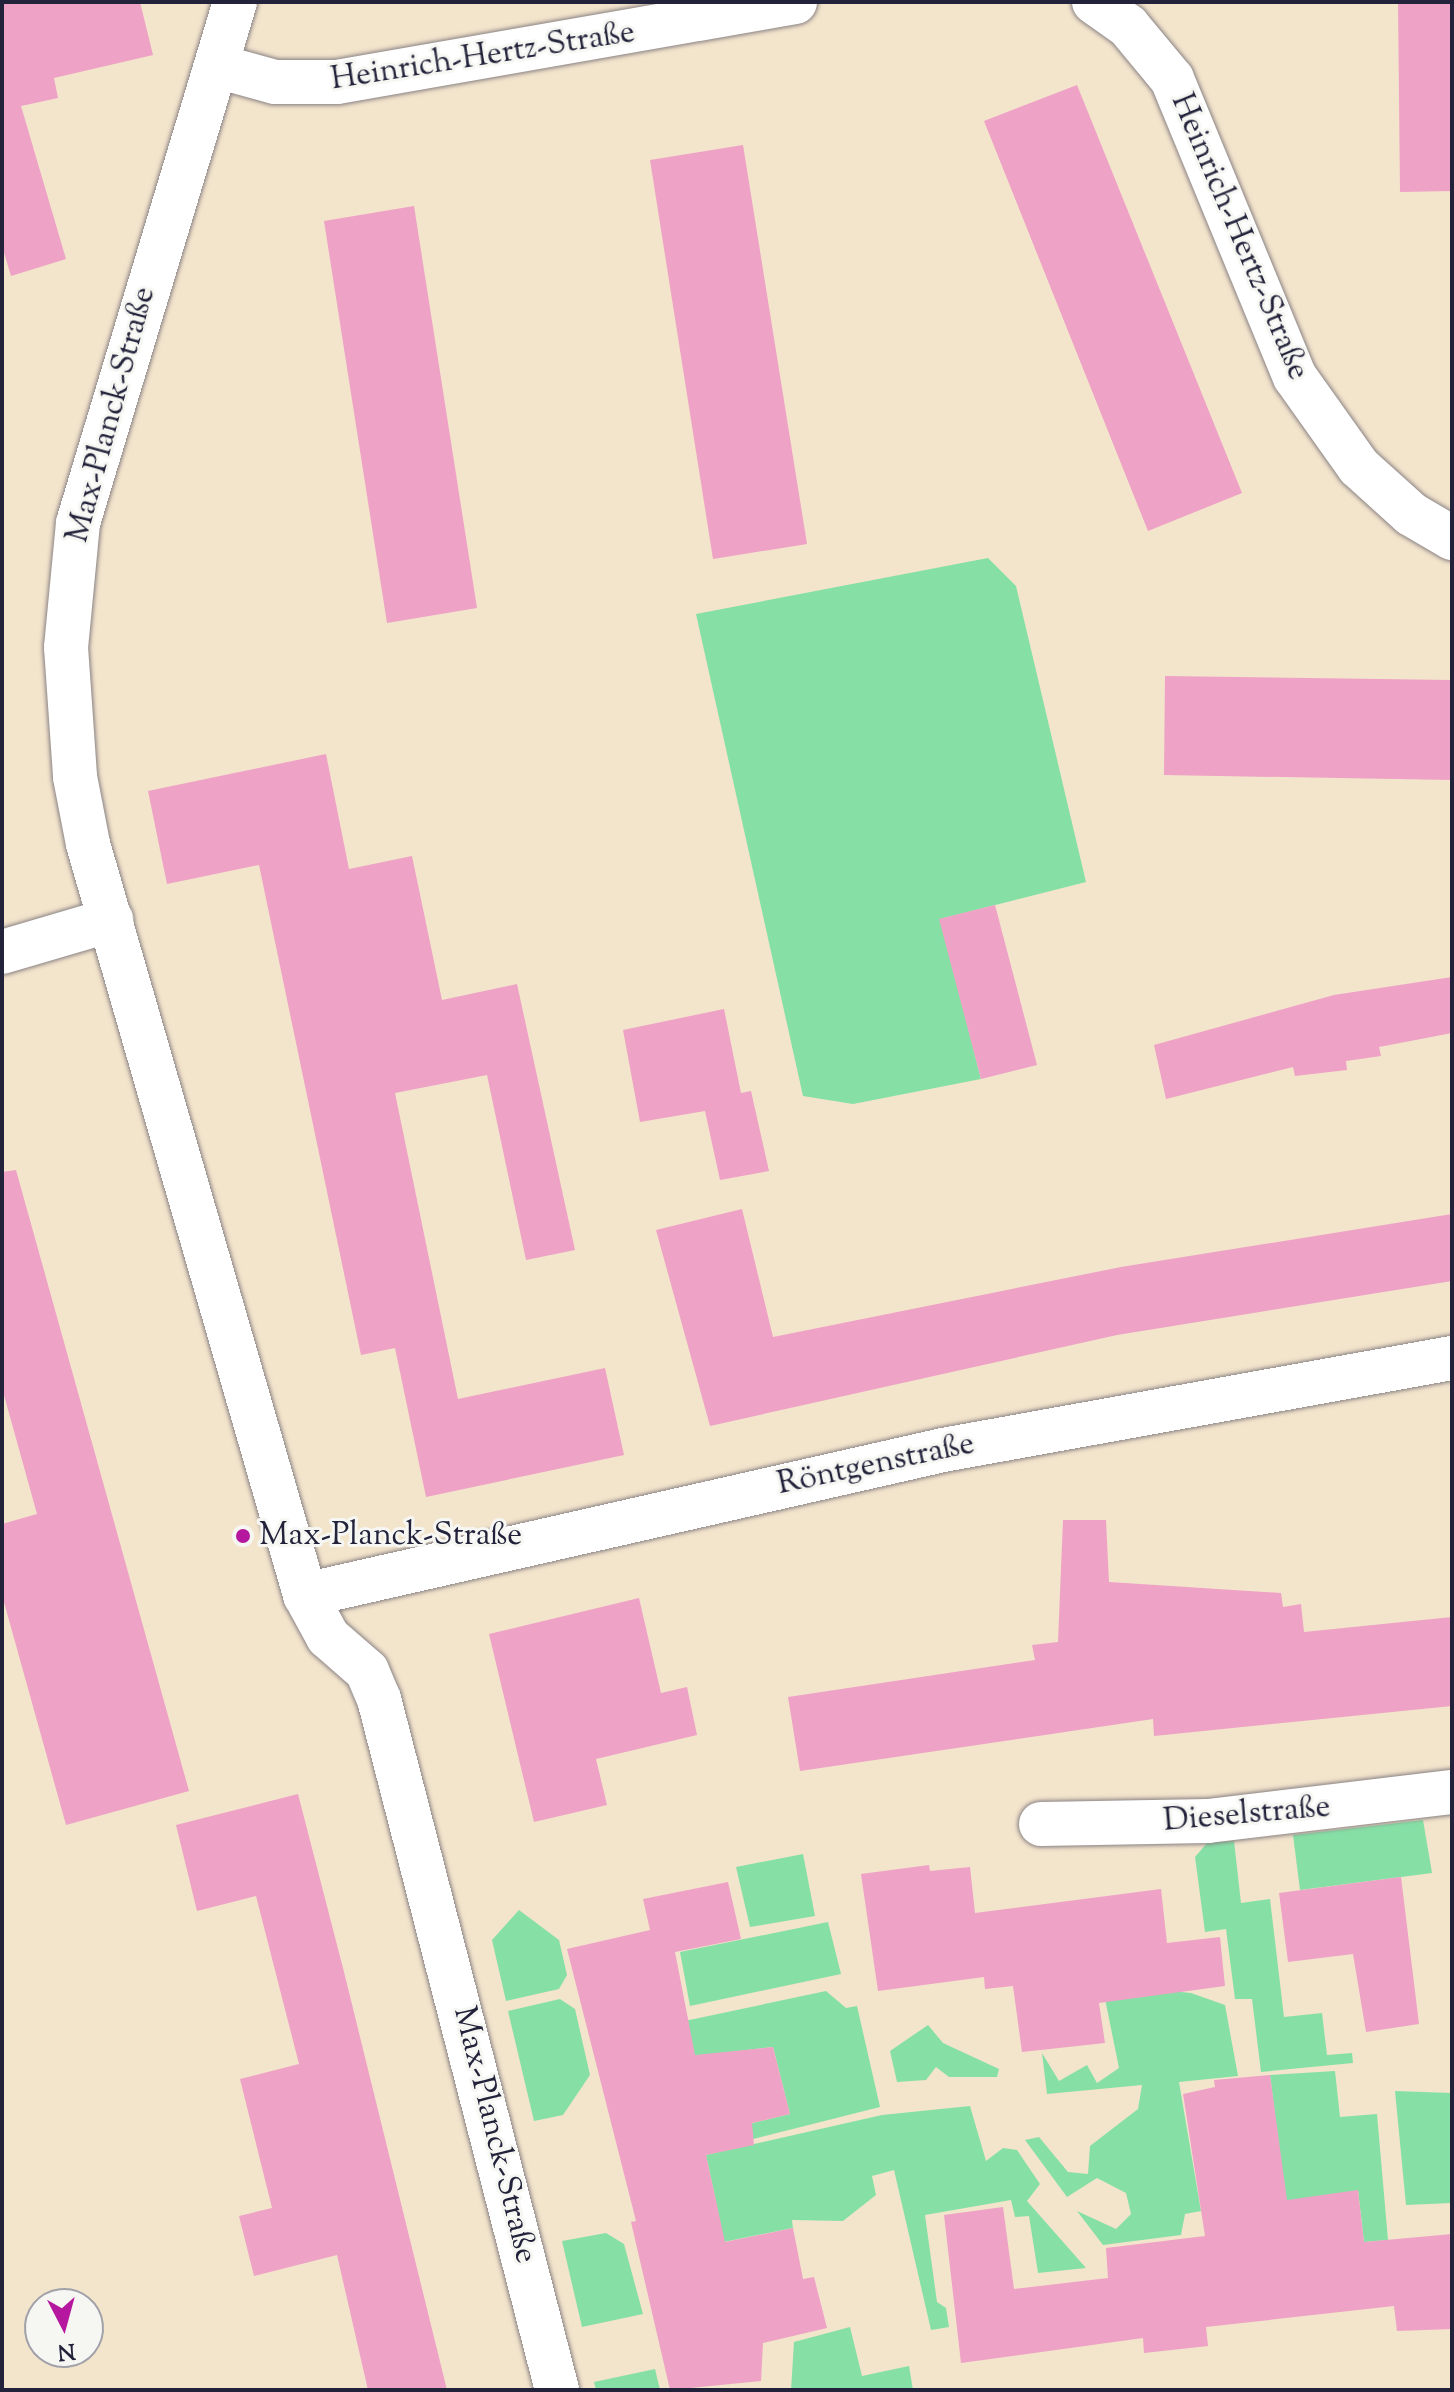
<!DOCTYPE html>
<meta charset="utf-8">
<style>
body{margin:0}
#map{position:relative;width:1454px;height:2392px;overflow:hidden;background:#f3e4cc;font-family:"Sorts Mill Goudy",serif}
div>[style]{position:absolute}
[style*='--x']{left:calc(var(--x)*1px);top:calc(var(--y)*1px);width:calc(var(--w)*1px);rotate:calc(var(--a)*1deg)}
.green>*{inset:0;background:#86e0a6}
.building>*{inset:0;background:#eea2c5}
.roads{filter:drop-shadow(0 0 2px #8a8384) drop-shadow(0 0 2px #8a8384)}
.street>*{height:44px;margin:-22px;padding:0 22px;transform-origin:22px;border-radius:22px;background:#fff}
.dots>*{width:22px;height:22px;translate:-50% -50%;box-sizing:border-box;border:4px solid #f6f6f2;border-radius:50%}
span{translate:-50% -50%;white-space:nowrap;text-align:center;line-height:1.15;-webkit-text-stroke:6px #f6f6f2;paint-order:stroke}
.street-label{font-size:32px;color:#22223b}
.poi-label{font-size:32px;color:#22223b}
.left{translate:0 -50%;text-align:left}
.frame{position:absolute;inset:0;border:4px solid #22223b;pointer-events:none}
.north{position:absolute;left:24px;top:2288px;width:80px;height:80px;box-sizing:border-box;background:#f6f6f2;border:2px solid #a1a1a9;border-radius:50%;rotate:174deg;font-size:22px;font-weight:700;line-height:32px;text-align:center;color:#22223b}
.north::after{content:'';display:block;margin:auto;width:28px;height:36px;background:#b5179e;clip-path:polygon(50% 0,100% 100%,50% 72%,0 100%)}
</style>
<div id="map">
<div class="green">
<i style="clip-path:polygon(988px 558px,1016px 586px,1086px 882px,940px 919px,981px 1079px,853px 1104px,803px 1096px,696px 614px)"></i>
<i style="clip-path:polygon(1423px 1820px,1432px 1873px,1300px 1890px,1293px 1835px)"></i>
<i style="clip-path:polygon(1234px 1841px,1241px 1903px,1270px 1899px,1284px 2017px,1322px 2013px,1327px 2055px,1352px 2053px,1353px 2063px,1261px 2072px,1252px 1999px,1235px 1999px,1226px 1929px,1205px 1932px,1195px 1857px,1207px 1843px)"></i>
<i style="clip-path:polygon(803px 1854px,815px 1916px,750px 1927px,736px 1867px)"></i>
<i style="clip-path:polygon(519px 1910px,559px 1940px,567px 1975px,559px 1989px,506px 2001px,492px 1940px)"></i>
<i style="clip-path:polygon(828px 1922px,841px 1974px,690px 2006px,680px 1952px)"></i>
<i style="clip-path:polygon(1102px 1984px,1191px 1993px,1225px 2005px,1238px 2076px,1179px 2082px,1201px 2211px,1185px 2214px,1181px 2235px,1103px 2245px,1077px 2211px,1116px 2229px,1131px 2214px,1126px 2193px,1097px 2178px,1067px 2197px,1025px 2140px,1039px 2137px,1068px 2172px,1088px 2174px,1090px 2146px,1138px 2109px,1142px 2085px,1047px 2094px,1042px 2053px,1059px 2081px,1087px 2065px,1097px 2083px,1119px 2068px)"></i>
<i style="clip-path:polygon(826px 1991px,846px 2008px,857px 2006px,880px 2107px,753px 2139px,749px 2124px,790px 2114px,773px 2047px,688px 2057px,680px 2022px)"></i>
<i style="clip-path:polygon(560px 1999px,575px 2009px,590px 2075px,563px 2115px,534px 2121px,508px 2011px)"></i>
<i style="clip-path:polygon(928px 2025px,943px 2043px,999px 2069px,997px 2077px,949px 2077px,936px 2067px,926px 2080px,897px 2082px,890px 2051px)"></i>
<i style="clip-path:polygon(1335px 2071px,1340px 2117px,1377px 2114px,1388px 2240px,1364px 2242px,1358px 2190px,1247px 2220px,1278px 2139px,1270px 2075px)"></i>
<i style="clip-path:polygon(1395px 2091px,1452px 2093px,1452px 2203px,1406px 2205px)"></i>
<i style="clip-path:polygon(970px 2106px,986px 2161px,1003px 2148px,1017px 2150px,1040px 2184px,1027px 2201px,1086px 2268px,1038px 2273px,1029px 2216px,1015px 2217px,1011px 2200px,925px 2215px,937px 2302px,946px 2308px,949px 2327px,931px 2330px,894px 2170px,872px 2176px,876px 2195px,843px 2221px,792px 2220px,793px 2228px,704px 2246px,695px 2211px,717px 2206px,706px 2155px,882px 2115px)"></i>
<i style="clip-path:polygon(606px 2233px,624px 2244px,643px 2314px,582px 2327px,562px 2241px)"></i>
<i style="clip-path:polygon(850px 2327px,862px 2376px,909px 2366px,913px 2390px,791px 2390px,794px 2342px)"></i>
<i style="clip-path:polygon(655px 2369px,660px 2390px,596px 2390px,594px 2382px)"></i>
</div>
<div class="building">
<i style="clip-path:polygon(2px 2px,140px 2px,153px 55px,54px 78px,58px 98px,21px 106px,66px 259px,11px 276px,2px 246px)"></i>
<i style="clip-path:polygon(1398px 2px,1452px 2px,1452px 191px,1400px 192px)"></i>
<i style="clip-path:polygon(1077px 85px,1242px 493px,1148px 531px,984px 121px)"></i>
<i style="clip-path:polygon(743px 145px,807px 544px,713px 559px,650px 160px)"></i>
<i style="clip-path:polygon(414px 206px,477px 608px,387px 623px,324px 221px)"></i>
<i style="clip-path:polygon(1165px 676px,1452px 680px,1452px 780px,1164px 775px)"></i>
<i style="clip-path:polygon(326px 754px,349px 869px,412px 856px,442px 1000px,517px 984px,575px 1250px,526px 1260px,487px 1075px,395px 1093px,458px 1399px,605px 1368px,624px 1455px,426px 1497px,395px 1348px,361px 1355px,259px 865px,167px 884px,148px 791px)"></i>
<i style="clip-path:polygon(995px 905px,1037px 1065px,981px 1079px,939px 919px)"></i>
<i style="clip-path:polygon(1452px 977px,1452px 1033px,1379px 1047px,1381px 1056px,1346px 1061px,1347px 1070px,1295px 1076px,1293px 1067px,1166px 1099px,1154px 1045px,1334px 995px)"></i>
<i style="clip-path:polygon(724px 1009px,741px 1093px,751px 1091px,769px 1171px,720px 1180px,705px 1111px,640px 1122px,623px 1030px)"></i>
<i style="clip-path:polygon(16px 1170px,189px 1791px,66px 1825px,2px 1595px,2px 1524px,37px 1514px,2px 1388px,2px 1172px)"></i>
<i style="clip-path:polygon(742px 1209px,773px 1337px,1121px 1267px,1452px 1214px,1452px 1281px,1117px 1335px,710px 1426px,656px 1230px)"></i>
<i style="clip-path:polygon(1063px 1520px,1106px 1520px,1109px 1582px,1281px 1593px,1283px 1607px,1301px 1604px,1304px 1632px,1452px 1617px,1452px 1706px,1154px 1736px,1153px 1719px,800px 1771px,788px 1697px,1035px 1660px,1032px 1645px,1058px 1642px)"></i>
<i style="clip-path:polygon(639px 1598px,661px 1693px,687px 1687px,697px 1735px,596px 1759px,607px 1805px,534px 1822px,489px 1634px)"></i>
<i style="clip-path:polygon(298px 1794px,344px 1972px,447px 2390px,368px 2390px,337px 2255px,254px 2276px,239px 2216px,272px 2208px,240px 2079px,299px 2064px,256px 1896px,197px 1911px,176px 1825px)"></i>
<i style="clip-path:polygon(929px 1865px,930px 1871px,970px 1867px,975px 1913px,1161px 1889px,1167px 1943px,1220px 1937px,1225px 1986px,1099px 2003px,1105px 2043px,1022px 2052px,1013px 1986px,985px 1989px,984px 1977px,878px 1991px,861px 1874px)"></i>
<i style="clip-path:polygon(1401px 1877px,1419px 2024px,1366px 2032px,1353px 1954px,1288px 1962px,1279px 1893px)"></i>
<i style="clip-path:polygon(728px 1882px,741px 1939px,675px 1952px,695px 2055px,773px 2047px,790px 2114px,752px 2123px,754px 2145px,706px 2155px,725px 2242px,793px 2228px,803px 2279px,814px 2277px,827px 2328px,763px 2343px,761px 2381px,670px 2390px,631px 2222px,636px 2221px,567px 1949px,650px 1930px,643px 1899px)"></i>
<i style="clip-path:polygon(1270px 2075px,1287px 2200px,1358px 2190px,1364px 2242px,1452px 2234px,1452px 2329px,1397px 2331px,1394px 2306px,1206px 2327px,1208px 2346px,1144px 2353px,1143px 2338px,961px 2363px,944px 2215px,1003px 2207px,1014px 2289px,1108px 2278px,1106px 2248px,1205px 2236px,1183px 2094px,1215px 2087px,1214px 2080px)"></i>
</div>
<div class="roads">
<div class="street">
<i style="--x:235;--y:2;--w:544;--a:106.77"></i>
<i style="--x:78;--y:523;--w:125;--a:95.5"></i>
<i style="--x:66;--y:647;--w:130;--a:86"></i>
<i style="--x:75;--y:777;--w:68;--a:79"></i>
<i style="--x:88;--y:844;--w:782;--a:73.88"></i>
<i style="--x:305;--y:1595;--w:48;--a:61.3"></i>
<i style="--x:328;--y:1637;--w:52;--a:41.1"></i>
<i style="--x:367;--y:1671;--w:30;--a:67"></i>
<i style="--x:379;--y:1699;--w:714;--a:75.55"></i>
<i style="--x:1094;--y:2;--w:42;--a:35.2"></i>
<i style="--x:1128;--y:26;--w:69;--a:50.3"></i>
<i style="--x:1172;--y:79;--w:322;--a:67.6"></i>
<i style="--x:1295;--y:377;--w:110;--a:54.6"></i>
<i style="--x:1359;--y:467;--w:70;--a:42.1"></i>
<i style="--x:1411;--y:514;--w:48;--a:30.3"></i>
<i style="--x:217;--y:66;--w:60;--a:15.4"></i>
<i style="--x:275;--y:82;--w:62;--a:0"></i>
<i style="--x:337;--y:82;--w:465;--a:-9.9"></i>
<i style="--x:2;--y:952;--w:114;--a:-16.4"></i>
<i style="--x:305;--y:1595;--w:654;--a:-12.8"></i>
<i style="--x:943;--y:1450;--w:517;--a:-10.25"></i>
<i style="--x:1041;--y:1824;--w:167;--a:-1"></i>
<i style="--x:1208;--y:1821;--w:246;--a:-6.8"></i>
</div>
</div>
<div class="dots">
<i style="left:243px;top:1536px;background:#b5179e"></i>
</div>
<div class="street-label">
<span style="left:483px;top:57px;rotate:-9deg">Heinrich-Hertz-Straße</span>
<span style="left:1239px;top:237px;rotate:67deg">Heinrich-Hertz-Straße</span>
<span style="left:112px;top:415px;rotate:-75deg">Max-Planck-Straße</span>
<span style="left:876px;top:1465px;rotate:-12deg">Röntgenstraße</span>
<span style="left:1247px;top:1815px;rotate:-5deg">Dieselstraße</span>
<span style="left:494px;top:2135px;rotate:76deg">Max-Planck-Straße</span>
</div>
<div class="poi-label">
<span class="left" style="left:259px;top:1536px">Max-Planck-Straße</span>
</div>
<div class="frame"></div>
<div class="north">N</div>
</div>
